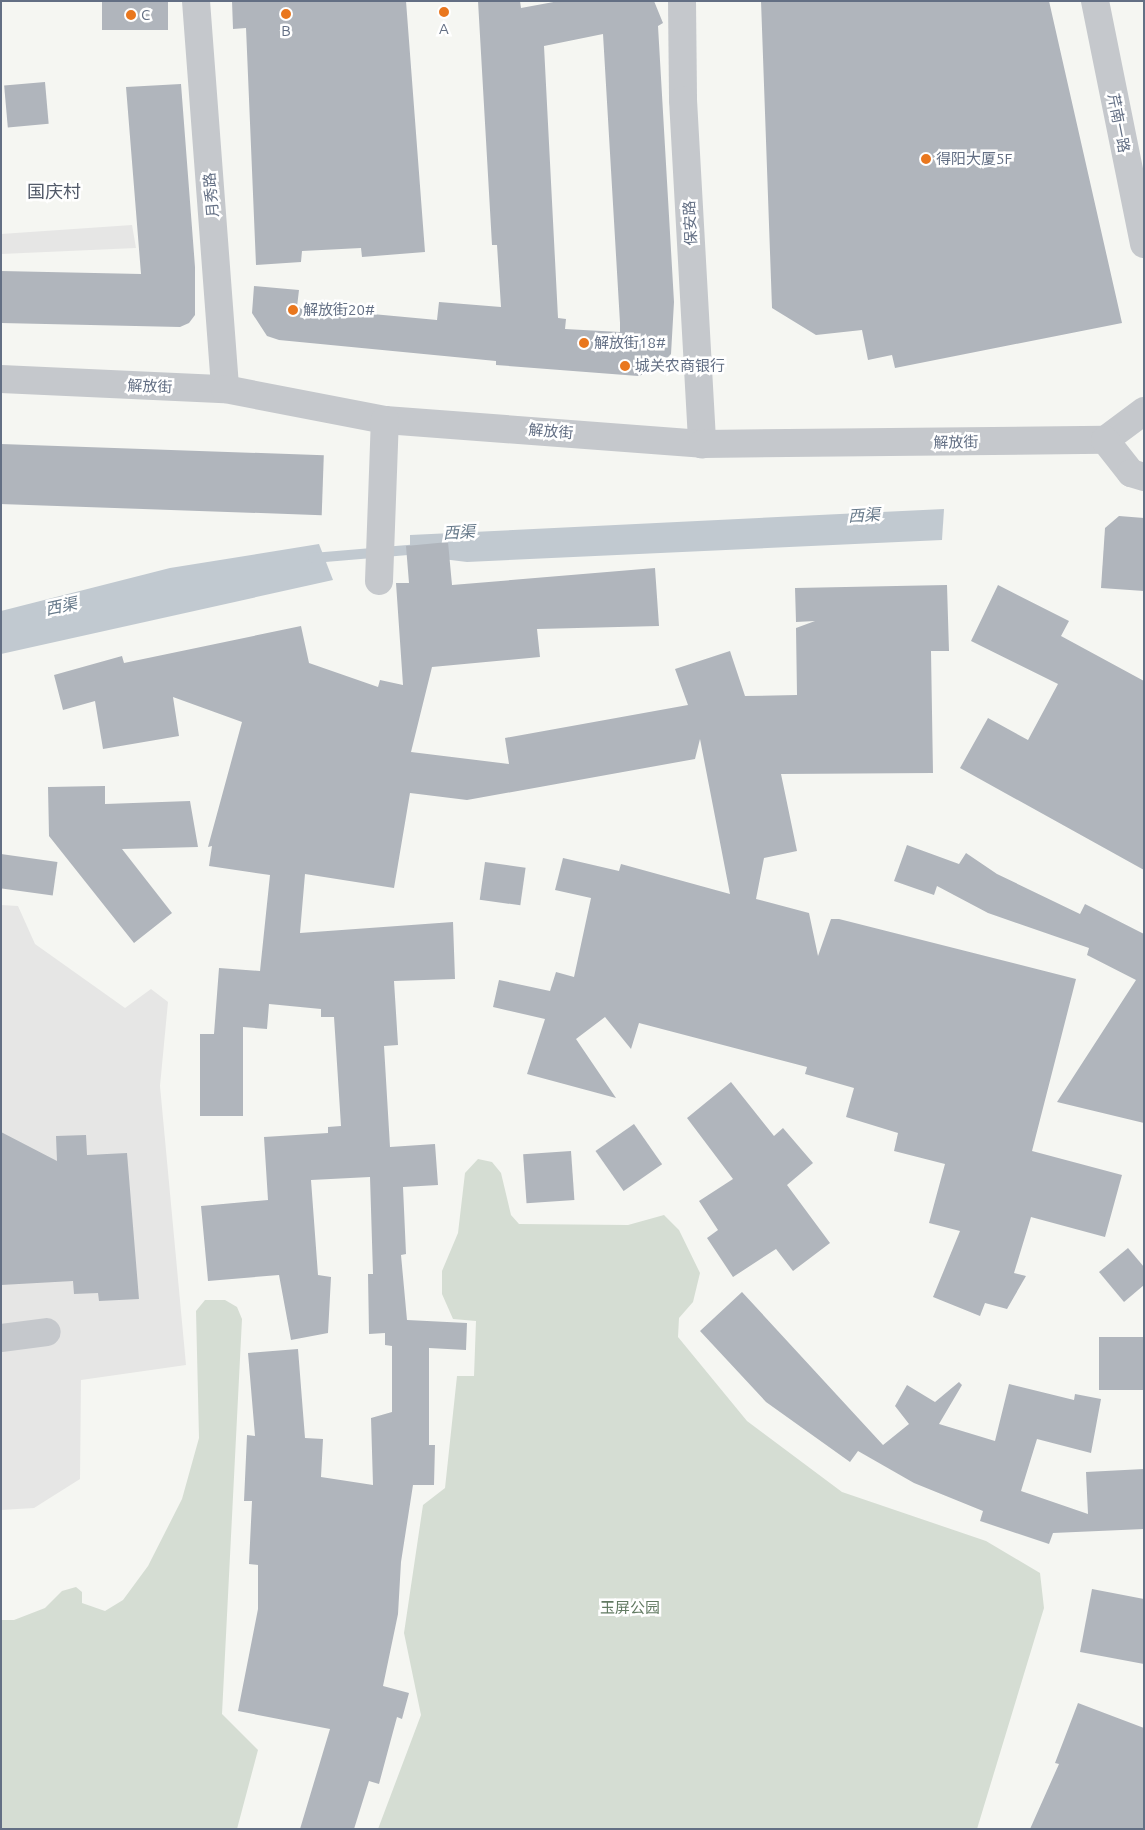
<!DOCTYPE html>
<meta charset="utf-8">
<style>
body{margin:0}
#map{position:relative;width:1145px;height:1830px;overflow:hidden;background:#f5f6f2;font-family:Ubuntu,"Noto Sans SC",sans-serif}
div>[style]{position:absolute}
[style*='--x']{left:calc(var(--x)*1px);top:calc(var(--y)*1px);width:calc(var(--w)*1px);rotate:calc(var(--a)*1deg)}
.built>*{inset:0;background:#e6e6e5}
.green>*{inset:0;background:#d5ddd3}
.water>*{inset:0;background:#c1c9d0}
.stream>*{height:10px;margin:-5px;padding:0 5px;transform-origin:5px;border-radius:5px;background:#c1c9d0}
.building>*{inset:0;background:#b0b5bc;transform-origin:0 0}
.minor>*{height:28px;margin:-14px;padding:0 14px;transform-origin:14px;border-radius:14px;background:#c5c8cc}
.dots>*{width:14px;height:14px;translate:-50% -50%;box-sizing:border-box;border:2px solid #fff;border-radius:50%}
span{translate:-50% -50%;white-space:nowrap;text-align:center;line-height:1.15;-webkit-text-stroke:5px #fff;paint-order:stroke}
.poi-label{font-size:15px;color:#636f84}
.left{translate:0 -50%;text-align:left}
.street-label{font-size:15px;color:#636f84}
.park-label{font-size:15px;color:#637b63}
.water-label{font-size:16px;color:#647788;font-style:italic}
.quarter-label{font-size:18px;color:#525a69}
.frame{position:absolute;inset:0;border:2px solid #636f84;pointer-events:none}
</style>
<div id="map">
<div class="built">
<div style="clip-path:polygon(132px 225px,136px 248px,1px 254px,1px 234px)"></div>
<div style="clip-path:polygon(1px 905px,18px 906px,35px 944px,125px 1008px,151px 989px,168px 1002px,160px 1086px,186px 1365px,81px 1380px,80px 1479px,34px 1508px,1px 1510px)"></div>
</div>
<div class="green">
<div style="clip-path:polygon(478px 1159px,492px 1162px,501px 1173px,511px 1215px,519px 1224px,628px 1225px,664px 1215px,679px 1230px,700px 1273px,693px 1302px,679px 1318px,678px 1337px,747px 1421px,842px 1492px,986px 1541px,1040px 1573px,1044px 1608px,977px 1829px,378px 1829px,421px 1715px,404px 1633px,423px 1505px,445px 1488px,457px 1376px,474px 1376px,476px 1321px,453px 1319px,442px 1294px,442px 1271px,458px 1233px,465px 1173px)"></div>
<div style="clip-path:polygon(205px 1300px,225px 1300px,237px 1307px,242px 1319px,222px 1714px,258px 1750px,237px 1829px,1px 1829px,1px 1620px,14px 1620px,45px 1608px,62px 1591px,76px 1587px,82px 1592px,82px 1603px,105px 1611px,123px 1600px,148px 1566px,182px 1499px,199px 1438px,196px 1311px)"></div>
</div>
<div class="water">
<div style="clip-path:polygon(944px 509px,942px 540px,467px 562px,410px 555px,410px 535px)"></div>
<div style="clip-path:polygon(319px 544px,333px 580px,1px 654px,1px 611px,170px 568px)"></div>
</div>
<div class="stream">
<div style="--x:313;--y:558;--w:107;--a:-4.8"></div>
</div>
<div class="building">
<div style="left:102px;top:1px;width:66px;height:29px"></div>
<div style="clip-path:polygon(232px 1px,406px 1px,425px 252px,362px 257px,361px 248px,302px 251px,301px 262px,256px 265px,246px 28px,233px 29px)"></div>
<div style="clip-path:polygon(evenodd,478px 1px,520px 1px,521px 8px,559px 1px,654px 1px,663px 23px,658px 26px,674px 302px,671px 354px,655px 371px,638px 376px,496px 365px,496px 361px,279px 340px,267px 336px,252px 313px,254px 286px,299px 290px,297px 307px,437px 320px,439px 302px,501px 307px,497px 245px,492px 245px,478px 1px,603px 34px,620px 323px,620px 332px,565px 329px,566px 319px,558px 318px,544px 46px,603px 34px)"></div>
<div style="clip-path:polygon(761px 1px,1049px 1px,1122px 323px,895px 368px,892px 355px,868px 360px,862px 330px,816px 335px,772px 308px)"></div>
<div style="left:45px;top:82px;width:42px;height:41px;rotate:85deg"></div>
<div style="clip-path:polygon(181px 84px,195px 267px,195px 315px,189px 323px,180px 327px,1px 323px,1px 271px,141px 274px,126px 87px)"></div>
<div style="left:1px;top:444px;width:323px;height:60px;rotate:2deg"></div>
<div style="clip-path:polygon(1119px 516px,1144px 518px,1144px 591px,1101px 588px,1105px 528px)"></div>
<div style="clip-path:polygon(448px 542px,452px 585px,655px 568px,659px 626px,537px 629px,540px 657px,432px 667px,411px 752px,509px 764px,505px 738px,688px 705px,675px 669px,730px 651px,745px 696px,797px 695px,796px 628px,815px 621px,796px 622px,795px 588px,947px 585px,949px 651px,931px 651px,933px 773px,781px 774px,797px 851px,764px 858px,756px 899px,809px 913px,818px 956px,831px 919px,839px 919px,1076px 979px,1032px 1151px,1122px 1175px,1105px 1237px,1031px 1217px,1014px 1273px,1026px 1276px,1007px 1309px,985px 1303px,980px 1316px,933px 1297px,960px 1231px,929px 1223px,945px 1164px,894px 1151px,898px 1133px,846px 1117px,854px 1088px,805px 1074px,807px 1067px,639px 1023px,631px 1049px,605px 1017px,576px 1039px,616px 1098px,527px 1074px,545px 1019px,493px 1007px,499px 980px,550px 991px,556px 972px,574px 977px,591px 898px,555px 890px,563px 858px,619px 871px,621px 864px,730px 894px,700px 739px,695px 759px,467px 800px,410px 793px,394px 888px,305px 874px,300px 933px,453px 922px,455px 979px,394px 981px,398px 1045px,384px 1046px,390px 1147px,435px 1144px,438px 1185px,403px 1187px,406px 1254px,401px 1255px,407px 1320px,467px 1323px,466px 1350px,429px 1348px,429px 1445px,435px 1445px,434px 1485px,413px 1485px,401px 1562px,398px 1614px,383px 1686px,409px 1693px,402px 1719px,397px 1717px,379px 1784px,369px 1781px,354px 1829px,300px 1829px,330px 1729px,238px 1711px,258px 1609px,258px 1565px,249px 1564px,252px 1501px,244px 1501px,247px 1435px,255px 1436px,248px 1353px,298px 1349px,305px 1438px,323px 1439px,321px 1477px,373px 1485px,371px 1418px,392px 1412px,392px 1346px,385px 1345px,385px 1333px,369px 1334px,368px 1274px,373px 1274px,370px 1177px,311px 1180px,318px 1275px,331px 1277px,328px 1333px,291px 1340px,279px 1275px,208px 1281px,201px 1206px,268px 1200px,264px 1137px,328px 1133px,328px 1127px,341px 1126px,334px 1017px,321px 1017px,321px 1009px,269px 1004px,267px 1029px,243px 1027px,243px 1116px,200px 1116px,200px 1034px,214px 1034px,219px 968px,260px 971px,270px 875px,209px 866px,212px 846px,208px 847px,242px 722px,173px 697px,179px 736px,103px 749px,95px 701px,63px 710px,54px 675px,122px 656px,124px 663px,301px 626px,309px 663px,378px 687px,380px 680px,403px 685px,396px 583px,409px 583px,406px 546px)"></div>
<div style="clip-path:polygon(998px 585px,1069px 621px,1061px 636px,1144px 681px,1144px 870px,960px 768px,988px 718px,1028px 740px,1058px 684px,971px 641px)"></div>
<div style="clip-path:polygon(105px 786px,105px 804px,190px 801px,198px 847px,122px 849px,172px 913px,134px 943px,49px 836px,48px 787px)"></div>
<div style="clip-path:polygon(907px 845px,959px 864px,966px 853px,997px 874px,1080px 914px,1085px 904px,1144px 934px,1144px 1123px,1057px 1102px,1136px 980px,1087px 955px,1089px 948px,988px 913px,937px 886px,934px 895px,894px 881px)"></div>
<div style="left:1px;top:854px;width:57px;height:34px;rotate:8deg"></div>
<div style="left:485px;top:862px;width:41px;height:38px;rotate:8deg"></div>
<div style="clip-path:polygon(731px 1082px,774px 1136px,783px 1128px,813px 1163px,787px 1185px,830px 1243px,793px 1271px,776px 1249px,733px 1277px,707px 1238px,718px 1230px,699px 1201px,733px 1179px,687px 1118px)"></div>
<div style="left:634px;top:1124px;width:49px;height:47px;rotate:55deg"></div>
<div style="clip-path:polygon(1px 1132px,57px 1161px,56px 1136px,86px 1135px,87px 1155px,127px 1153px,139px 1299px,99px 1301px,98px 1293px,74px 1294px,73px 1281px,1px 1285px)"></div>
<div style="left:571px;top:1151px;width:49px;height:48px;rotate:86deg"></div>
<div style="clip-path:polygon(1128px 1248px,1144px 1267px,1144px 1285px,1124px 1302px,1099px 1272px)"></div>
<div style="clip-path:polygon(742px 1292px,883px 1445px,909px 1424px,895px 1406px,907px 1385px,935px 1402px,959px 1382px,962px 1385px,939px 1424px,995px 1441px,1009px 1384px,1074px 1400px,1075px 1394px,1101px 1399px,1091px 1453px,1037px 1439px,1021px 1491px,1088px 1514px,1086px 1472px,1144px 1469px,1144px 1529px,1053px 1533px,1049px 1544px,980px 1521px,983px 1511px,914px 1483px,858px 1451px,850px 1462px,766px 1402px,700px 1331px)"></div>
<div style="left:1144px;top:1337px;width:53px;height:45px;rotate:90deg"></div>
<div style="clip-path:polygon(1092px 1589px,1144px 1599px,1144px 1664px,1080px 1652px)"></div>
<div style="clip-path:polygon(1078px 1703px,1144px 1728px,1144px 1829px,1030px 1829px,1059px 1764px,1055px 1763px)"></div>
</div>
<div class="minor">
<div style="--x:196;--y:1;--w:389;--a:85.7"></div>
<div style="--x:682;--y:1;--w:99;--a:89.4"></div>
<div style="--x:683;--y:100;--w:345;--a:86.8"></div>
<div style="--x:1095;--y:1;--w:248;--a:78.6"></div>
<div style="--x:1;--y:379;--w:224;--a:2.6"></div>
<div style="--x:225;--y:389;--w:163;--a:11"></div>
<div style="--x:385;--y:420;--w:318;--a:4.3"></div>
<div style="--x:702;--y:444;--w:403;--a:-0.6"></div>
<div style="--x:1105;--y:440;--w:49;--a:-36.6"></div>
<div style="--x:1105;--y:440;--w:42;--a:51.8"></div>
<div style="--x:1131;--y:473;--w:14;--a:17"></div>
<div style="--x:379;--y:581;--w:161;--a:-87.9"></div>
<div style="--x:1;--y:1338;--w:46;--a:-7.4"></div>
</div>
<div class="dots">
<div style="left:444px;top:12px;background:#e9771e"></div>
<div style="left:286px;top:14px;background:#e9771e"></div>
<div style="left:131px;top:15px;background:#e9771e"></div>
<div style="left:926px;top:159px;background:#e9771e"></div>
<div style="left:293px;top:310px;background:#e9771e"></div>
<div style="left:584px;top:343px;background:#e9771e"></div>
<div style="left:625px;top:366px;background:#e9771e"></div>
</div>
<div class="poi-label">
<span class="left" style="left:141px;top:15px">C</span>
<span style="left:444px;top:29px">A</span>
<span style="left:286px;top:31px">B</span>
<span class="left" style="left:936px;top:159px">得阳大厦5F</span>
<span class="left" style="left:303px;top:310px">解放街20#</span>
<span class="left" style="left:594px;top:343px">解放街18#</span>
<span class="left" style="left:635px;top:366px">城关农商银行</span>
</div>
<div class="street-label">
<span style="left:1119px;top:123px;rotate:79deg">芹南一路</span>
<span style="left:211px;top:195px;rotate:-95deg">月秀路</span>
<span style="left:690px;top:223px;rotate:-93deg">保安路</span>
<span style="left:150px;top:386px;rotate:2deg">解放街</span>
<span style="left:551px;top:431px;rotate:5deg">解放街</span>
<span style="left:956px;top:442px;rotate:-1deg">解放街</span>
</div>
<div class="park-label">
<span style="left:630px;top:1608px">玉屏公园</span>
</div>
<div class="water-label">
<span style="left:864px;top:515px;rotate:-3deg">西渠</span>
<span style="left:459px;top:532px;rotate:-3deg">西渠</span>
<span style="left:61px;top:606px;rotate:-12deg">西渠</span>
</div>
<div class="quarter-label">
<span style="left:54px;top:191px">国庆村</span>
</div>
<div class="frame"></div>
</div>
